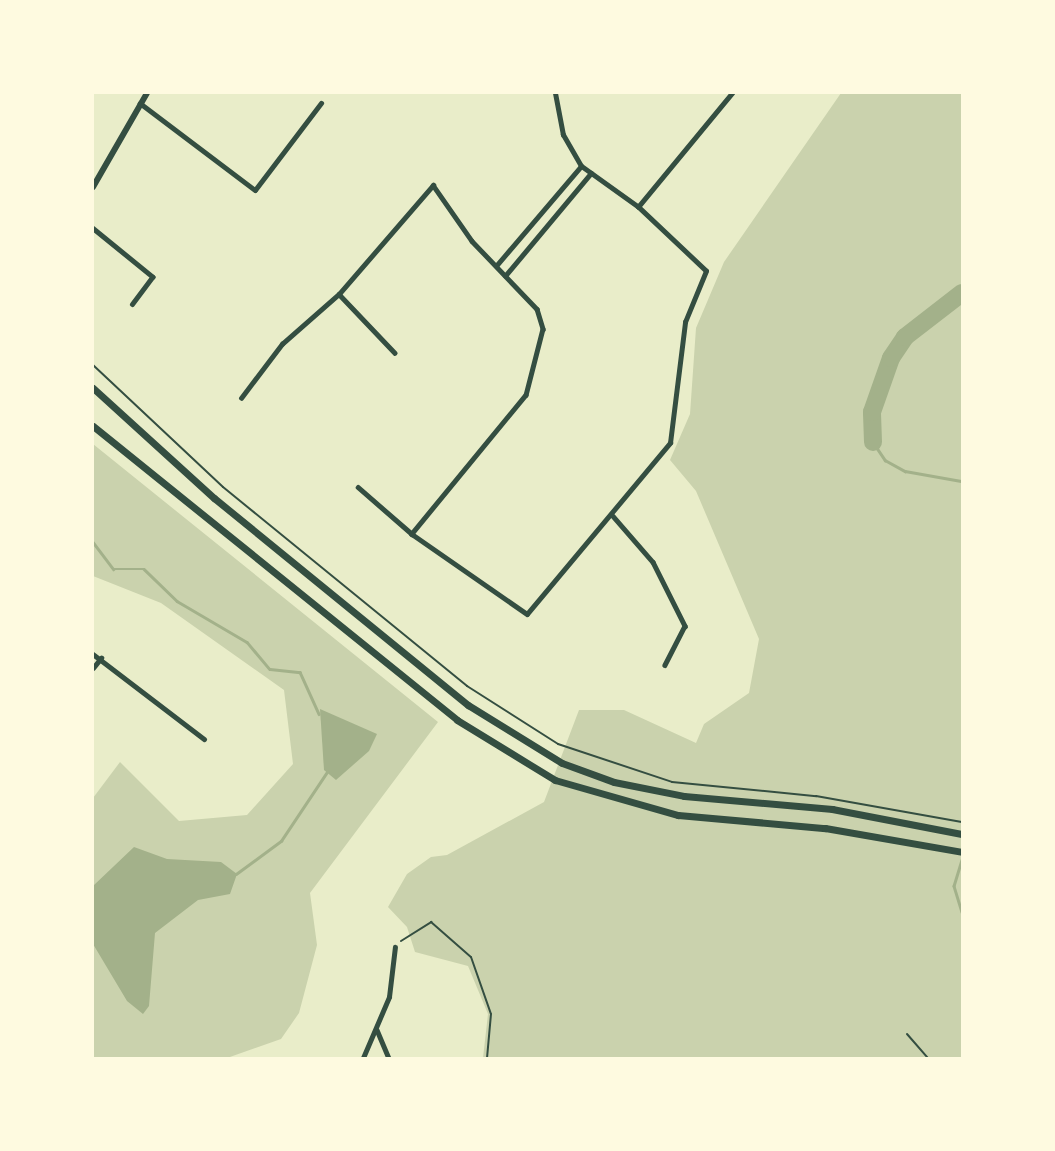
<!DOCTYPE html>
<style>
body{margin:0}
#map{position:relative;width:1055px;height:1151px;overflow:hidden;background:#e9edc9;font-family:Figtree,sans-serif}
div>[style]{position:absolute}
[style*='--x']{left:calc(var(--x)*1px);top:calc(var(--y)*1px);width:calc(var(--w)*1px);rotate:calc(var(--a)*1deg)}
.green>*{inset:0;background:#cad2ad}
.water>*{inset:0;background:#a3b18a}
.stream>*{height:2.5px;margin:-1.25px;padding:0 1.25px;transform-origin:1.25px;border-radius:1.25px;background:#a3b18a}
.river>*{height:18px;margin:-9px;padding:0 9px;transform-origin:9px;border-radius:9px;background:#a3b18a}
.path>*{height:2px;margin:-1px;padding:0 1px;transform-origin:1px;border-radius:1px;background:#344e41}
.minor>*{height:4.5px;margin:-2.25px;padding:0 2.25px;transform-origin:2.25px;border-radius:2.25px;background:#344e41}
.tertiary>*{height:6px;margin:-3px;padding:0 3px;transform-origin:3px;border-radius:3px;background:#344e41}
.secondary>*{height:7px;margin:-3.5px;padding:0 3.5px;transform-origin:3.5px;border-radius:3.5px;background:#344e41}
span{translate:-50% -50%;white-space:nowrap;text-align:center;line-height:1.15;-webkit-text-stroke:7px #fefae0;paint-order:stroke}
.frame{position:absolute;inset:0;border:94px solid #fefae0;pointer-events:none}
</style>
<div id="map">
<div class="green">
<div style="clip-path:polygon(841px 93px,962px 93px,962px 1058px,483px 1058px,488px 1014px,468px 966px,415px 952px,407px 927px,388px 907px,407px 874px,431px 857px,447px 855px,544px 802px,579px 710px,624px 710px,696px 743px,704px 724px,749px 693px,759px 639px,696px 491px,670px 460px,690px 414px,696px 328px,724px 262px)"></div>
<div style="clip-path:polygon(93px 444px,438px 722px,310px 893px,317px 945px,299px 1013px,281px 1039px,227px 1058px,93px 1058px,93px 798px,120px 762px,179px 821px,247px 815px,293px 764px,284px 690px,161px 603px,93px 576px)"></div>
</div>
<div class="water">
<div style="clip-path:polygon(320px 709px,377px 734px,369px 751px,336px 780px,324px 770px)"></div>
<div style="clip-path:polygon(134px 847px,167px 859px,221px 862px,237px 874px,230px 894px,198px 900px,155px 933px,149px 1006px,143px 1014px,127px 1001px,93px 944px,93px 886px)"></div>
</div>
<div class="stream">
<div style="--x:873;--y:442;--w:22;--a:56"></div>
<div style="--x:885;--y:460;--w:23;--a:29"></div>
<div style="--x:905;--y:471;--w:58;--a:10"></div>
<div style="--x:93;--y:542;--w:34;--a:53"></div>
<div style="--x:113;--y:569;--w:31;--a:0"></div>
<div style="--x:144;--y:569;--w:46;--a:44.1"></div>
<div style="--x:177;--y:601;--w:81;--a:30.4"></div>
<div style="--x:247;--y:642;--w:35;--a:50"></div>
<div style="--x:270;--y:669;--w:30;--a:6"></div>
<div style="--x:300;--y:672;--w:46;--a:65.7"></div>
<div style="--x:962;--y:860;--w:27;--a:107"></div>
<div style="--x:954;--y:886;--w:27;--a:73"></div>
<div style="--x:236;--y:874;--w:56;--a:-36.3"></div>
<div style="--x:281;--y:841;--w:83;--a:-56.3"></div>
</div>
<div class="river">
<div style="--x:873;--y:442;--w:30;--a:-92"></div>
<div style="--x:872;--y:412;--w:57;--a:-70.6"></div>
<div style="--x:891;--y:358;--w:25;--a:-56"></div>
<div style="--x:905;--y:337;--w:72;--a:-37.7"></div>
</div>
<div class="path">
<div style="--x:93;--y:365;--w:178;--a:43.2"></div>
<div style="--x:223;--y:487;--w:315;--a:39.2"></div>
<div style="--x:467;--y:686;--w:108;--a:32.5"></div>
<div style="--x:558;--y:744;--w:120;--a:18.4"></div>
<div style="--x:672;--y:782;--w:145;--a:5.6"></div>
<div style="--x:816;--y:796;--w:148;--a:10.1"></div>
<div style="--x:401;--y:941;--w:36;--a:-32"></div>
<div style="--x:431;--y:922;--w:53;--a:41.2"></div>
<div style="--x:471;--y:957;--w:60;--a:70.7"></div>
<div style="--x:491;--y:1014;--w:44;--a:95.2"></div>
<div style="--x:907;--y:1034;--w:32;--a:49"></div>
</div>
<div class="minor">
<div style="--x:140;--y:103;--w:144;--a:37.1"></div>
<div style="--x:255;--y:190;--w:109;--a:-52.8"></div>
<div style="--x:638;--y:207;--w:148;--a:-50.5"></div>
<div style="--x:93;--y:228;--w:77;--a:39.2"></div>
<div style="--x:153;--y:277;--w:34;--a:127"></div>
<div style="--x:496;--y:266;--w:131;--a:-49.6"></div>
<div style="--x:505;--y:276;--w:134;--a:-50.1"></div>
<div style="--x:339;--y:294;--w:81;--a:46.5"></div>
<div style="--x:241;--y:398;--w:68;--a:-52.8"></div>
<div style="--x:282;--y:344;--w:76;--a:-41.3"></div>
<div style="--x:339;--y:294;--w:144;--a:-49.2"></div>
<div style="--x:433;--y:185;--w:68;--a:55.1"></div>
<div style="--x:472;--y:241;--w:94;--a:46.3"></div>
<div style="--x:537;--y:309;--w:21;--a:73"></div>
<div style="--x:543;--y:329;--w:68;--a:104.4"></div>
<div style="--x:526;--y:395;--w:180;--a:129.4"></div>
<div style="--x:358;--y:487;--w:72;--a:41"></div>
<div style="--x:412;--y:534;--w:140;--a:34.8"></div>
<div style="--x:527;--y:614;--w:223;--a:-50.1"></div>
<div style="--x:670;--y:443;--w:122;--a:-82.9"></div>
<div style="--x:685;--y:322;--w:55;--a:-67.6"></div>
<div style="--x:706;--y:271;--w:93;--a:-136.7"></div>
<div style="--x:638;--y:207;--w:70;--a:-144.3"></div>
<div style="--x:581;--y:166;--w:36;--a:-120"></div>
<div style="--x:563;--y:135;--w:43;--a:-100.8"></div>
<div style="--x:613;--y:516;--w:61;--a:49"></div>
<div style="--x:653;--y:562;--w:72;--a:63.4"></div>
<div style="--x:685;--y:626;--w:44;--a:117.1"></div>
<div style="--x:93;--y:654;--w:140;--a:37.4"></div>
<div style="--x:93;--y:668;--w:13;--a:-51"></div>
<div style="--x:377;--y:1030;--w:30;--a:67"></div>
<div style="--x:363;--y:1058;--w:66;--a:-66.9"></div>
<div style="--x:389;--y:997;--w:50;--a:-83.2"></div>
</div>
<div class="tertiary">
<div style="--x:93;--y:187;--w:108;--a:-60.1"></div>
</div>
<div class="secondary">
<div style="--x:93;--y:388;--w:164;--a:42.3"></div>
<div style="--x:214;--y:498;--w:328;--a:39.2"></div>
<div style="--x:468;--y:705;--w:110;--a:31.7"></div>
<div style="--x:562;--y:763;--w:55;--a:20.1"></div>
<div style="--x:614;--y:782;--w:71;--a:11.3"></div>
<div style="--x:684;--y:796;--w:149;--a:5"></div>
<div style="--x:832;--y:809;--w:132;--a:10.9"></div>
<div style="--x:93;--y:426;--w:468;--a:38.9"></div>
<div style="--x:457;--y:720;--w:115;--a:31.5"></div>
<div style="--x:555;--y:780;--w:128;--a:15.9"></div>
<div style="--x:678;--y:815;--w:148;--a:5.1"></div>
<div style="--x:825;--y:828;--w:139;--a:9.9"></div>
</div>
<div class="frame"></div>
</div>
